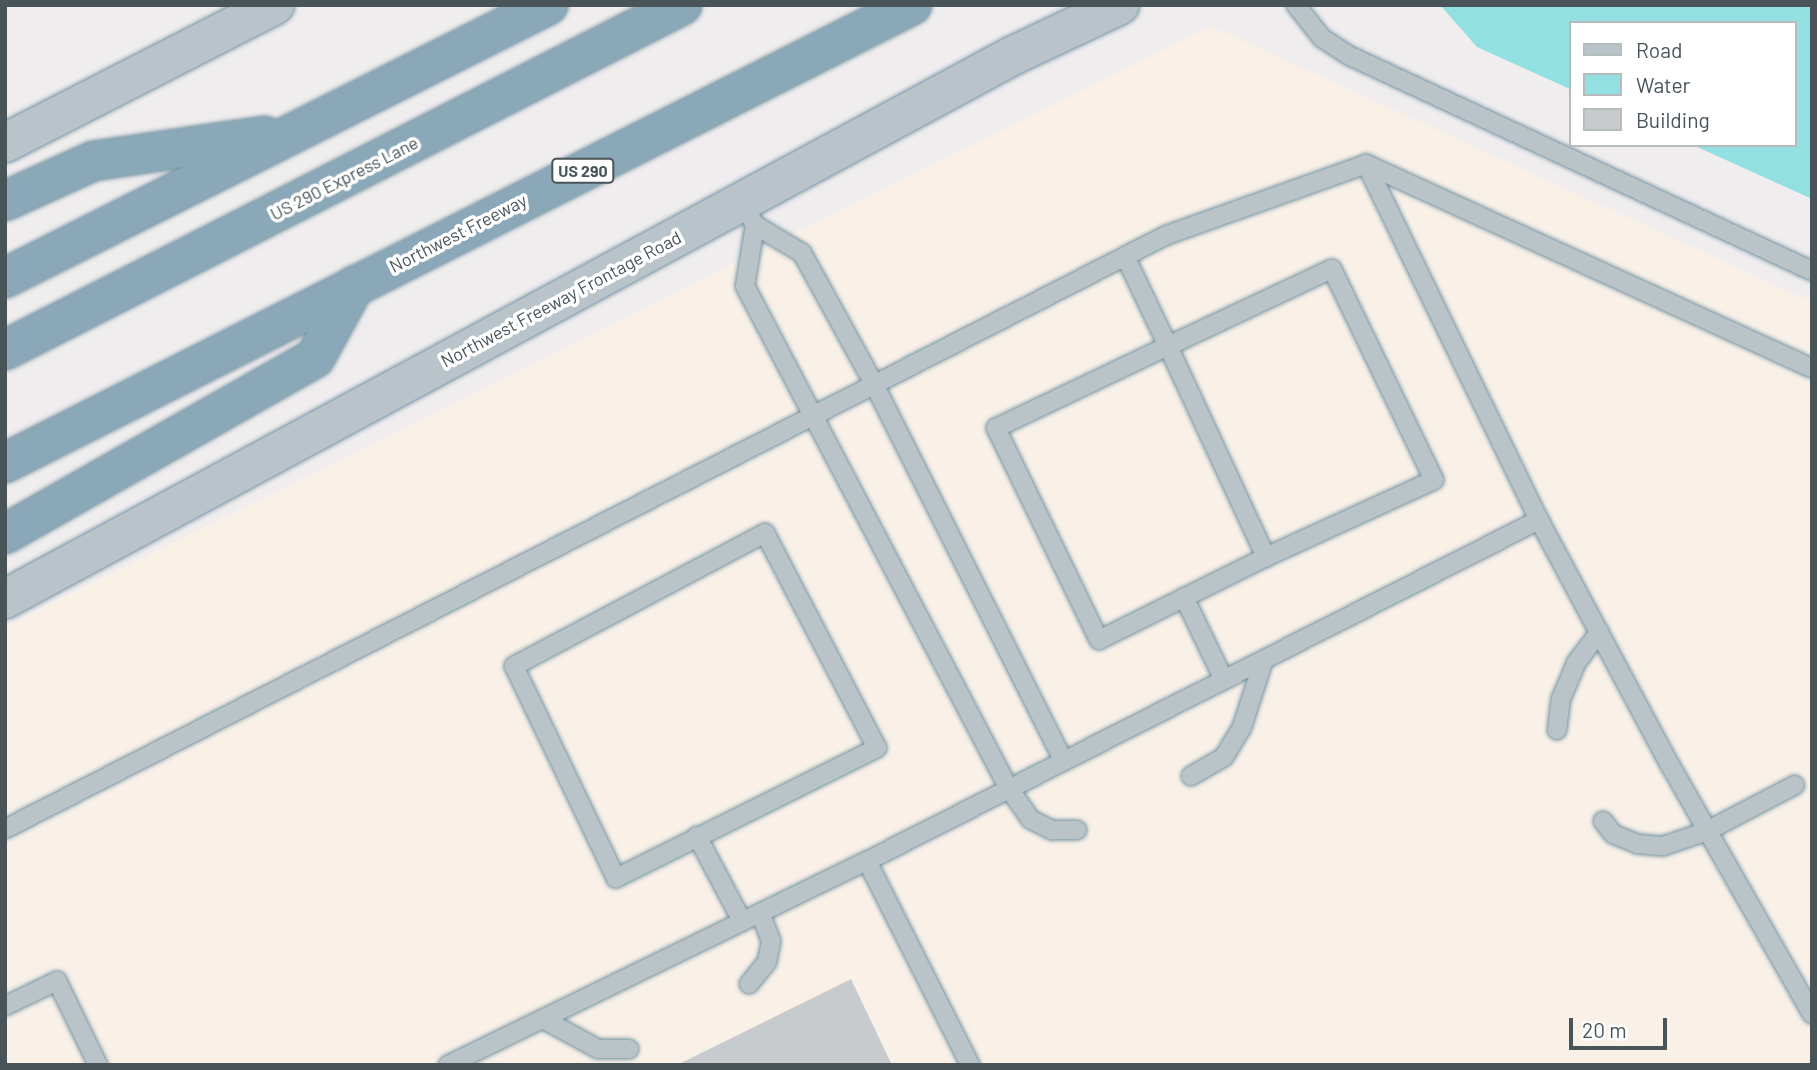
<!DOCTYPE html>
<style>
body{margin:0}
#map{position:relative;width:1817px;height:1070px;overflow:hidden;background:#f0edee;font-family:Barlow,sans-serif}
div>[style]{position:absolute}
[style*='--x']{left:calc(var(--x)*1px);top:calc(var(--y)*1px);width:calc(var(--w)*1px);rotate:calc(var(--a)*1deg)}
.commercial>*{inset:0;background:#f9f1e8}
.water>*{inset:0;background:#92e0e1}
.building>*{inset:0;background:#c8cbce}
.roads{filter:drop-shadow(0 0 2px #7594a2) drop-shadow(0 0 2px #7594a2)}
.service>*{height:18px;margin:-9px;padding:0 9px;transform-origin:9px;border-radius:9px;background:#bac4c8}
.secondary>*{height:38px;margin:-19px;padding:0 19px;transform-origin:19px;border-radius:19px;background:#b8c4ca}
.motorway>*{height:38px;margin:-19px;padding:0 19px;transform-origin:19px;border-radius:19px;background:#8aa8b7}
span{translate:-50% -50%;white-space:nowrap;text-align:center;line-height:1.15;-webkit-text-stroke:7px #fff;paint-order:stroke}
.shield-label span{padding:2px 5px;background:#fff;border:2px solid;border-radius:5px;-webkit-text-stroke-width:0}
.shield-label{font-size:16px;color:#485458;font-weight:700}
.street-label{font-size:18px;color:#485458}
.frame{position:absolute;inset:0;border:7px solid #485458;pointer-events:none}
.legend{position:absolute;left:1569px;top:21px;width:228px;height:126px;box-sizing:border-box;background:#fff;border:2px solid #b6bbbc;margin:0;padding:9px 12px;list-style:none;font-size:21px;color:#485458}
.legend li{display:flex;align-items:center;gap:14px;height:35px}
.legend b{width:35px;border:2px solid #b6bbbc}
.scale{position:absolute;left:1569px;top:1018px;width:98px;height:32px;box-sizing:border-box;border:4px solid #485458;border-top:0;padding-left:9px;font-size:21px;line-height:24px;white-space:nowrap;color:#485458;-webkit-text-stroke:5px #fff;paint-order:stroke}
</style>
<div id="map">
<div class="commercial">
<div style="clip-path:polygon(1211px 26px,1812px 302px,1812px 1065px,5px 1065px,5px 626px)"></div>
</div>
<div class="water">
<div style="clip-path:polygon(1440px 5px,1812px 5px,1812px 199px,1693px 145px,1794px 145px,1794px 23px,1570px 23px,1570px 89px,1477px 47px)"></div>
</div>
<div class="building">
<div style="clip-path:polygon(851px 979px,892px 1065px,677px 1065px)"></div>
</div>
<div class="roads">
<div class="service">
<div style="--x:1296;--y:5;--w:42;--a:51.8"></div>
<div style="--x:1322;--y:38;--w:31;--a:33"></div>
<div style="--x:1348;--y:55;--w:512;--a:24.96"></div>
<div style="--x:750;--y:216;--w:10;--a:61"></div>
<div style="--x:755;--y:225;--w:55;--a:30.8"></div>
<div style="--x:802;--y:253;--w:149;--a:61.2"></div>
<div style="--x:874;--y:384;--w:422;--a:63.3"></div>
<div style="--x:755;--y:225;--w:62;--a:99.3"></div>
<div style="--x:745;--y:286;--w:566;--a:62.3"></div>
<div style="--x:1008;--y:787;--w:39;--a:55"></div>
<div style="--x:1030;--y:819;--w:25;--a:27"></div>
<div style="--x:1052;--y:830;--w:25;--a:0"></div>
<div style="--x:1125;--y:256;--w:100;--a:64.5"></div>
<div style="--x:1168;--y:346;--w:181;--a:-25.2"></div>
<div style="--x:1332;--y:269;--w:234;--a:64.2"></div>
<div style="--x:1434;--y:480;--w:185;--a:155.4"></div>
<div style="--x:1168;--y:346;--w:233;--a:65.1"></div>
<div style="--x:1266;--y:557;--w:186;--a:153.6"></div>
<div style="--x:1099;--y:640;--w:236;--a:-115.9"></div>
<div style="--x:996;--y:428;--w:191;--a:-25.5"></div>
<div style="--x:1539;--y:520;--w:278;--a:61.9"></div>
<div style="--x:1670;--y:765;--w:287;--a:60.3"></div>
<div style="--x:765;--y:533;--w:242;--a:62.5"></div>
<div style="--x:877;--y:748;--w:292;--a:153.5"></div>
<div style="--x:616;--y:878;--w:235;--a:-115.7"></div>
<div style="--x:514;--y:666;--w:284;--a:-27.9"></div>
<div style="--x:1184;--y:597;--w:92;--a:64.3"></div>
<div style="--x:1557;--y:730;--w:31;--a:-83"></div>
<div style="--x:1561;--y:699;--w:39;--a:-67"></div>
<div style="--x:1576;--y:663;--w:39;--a:-53"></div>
<div style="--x:1191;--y:776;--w:38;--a:-30"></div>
<div style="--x:1224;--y:757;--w:35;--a:-59"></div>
<div style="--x:1242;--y:727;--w:71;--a:-72.1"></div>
<div style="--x:1603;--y:821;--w:16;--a:52"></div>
<div style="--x:1613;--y:834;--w:27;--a:22"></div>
<div style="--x:1638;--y:844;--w:25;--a:5"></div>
<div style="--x:1663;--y:846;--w:46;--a:-18.8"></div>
<div style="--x:1707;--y:831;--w:99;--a:-27.6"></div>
<div style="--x:5;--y:829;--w:1305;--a:-27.08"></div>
<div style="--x:1167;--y:235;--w:211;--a:-19.6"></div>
<div style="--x:1366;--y:164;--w:490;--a:24.6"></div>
<div style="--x:697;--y:836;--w:96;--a:62.1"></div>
<div style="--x:867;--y:861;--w:754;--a:-26.91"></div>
<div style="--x:1539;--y:520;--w:396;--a:-115.9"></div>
<div style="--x:749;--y:984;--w:28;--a:-51"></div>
<div style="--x:767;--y:962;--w:21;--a:-79"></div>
<div style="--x:771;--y:941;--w:30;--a:-111"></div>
<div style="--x:5;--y:1006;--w:58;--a:-25.7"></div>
<div style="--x:57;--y:981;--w:93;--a:64"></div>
<div style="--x:543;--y:1019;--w:63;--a:28.6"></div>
<div style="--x:598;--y:1049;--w:31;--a:0"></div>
<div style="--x:448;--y:1065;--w:466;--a:-26"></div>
<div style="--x:867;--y:861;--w:229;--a:63.2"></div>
</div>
<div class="secondary">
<div style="--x:5;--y:143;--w:303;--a:-27.1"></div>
<div style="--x:5;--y:599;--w:1144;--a:-28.33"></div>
<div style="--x:1012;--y:56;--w:119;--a:-25.3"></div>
</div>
<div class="motorway">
<div style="--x:5;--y:201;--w:97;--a:-24.4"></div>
<div style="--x:93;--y:161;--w:173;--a:-8.3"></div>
<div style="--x:5;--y:278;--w:608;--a:-26.69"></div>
<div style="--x:5;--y:350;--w:760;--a:-27"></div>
<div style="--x:5;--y:463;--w:1016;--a:-26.79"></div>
<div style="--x:5;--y:534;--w:356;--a:-29.6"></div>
<div style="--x:315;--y:358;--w:83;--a:-61.3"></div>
</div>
</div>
<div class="shield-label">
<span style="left:583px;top:171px">US 290</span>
</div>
<div class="street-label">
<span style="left:344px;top:178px;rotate:-27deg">US 290 Express Lane</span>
<span style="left:458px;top:233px;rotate:-27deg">Northwest Freeway</span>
<span style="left:561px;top:299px;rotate:-28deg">Northwest Freeway Frontage Road</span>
</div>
<div class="frame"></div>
<ul class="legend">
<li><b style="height:9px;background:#b8c4ca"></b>Road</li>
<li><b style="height:19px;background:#92e0e1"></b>Water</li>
<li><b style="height:19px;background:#c8cbce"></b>Building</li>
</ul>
<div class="scale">20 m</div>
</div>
